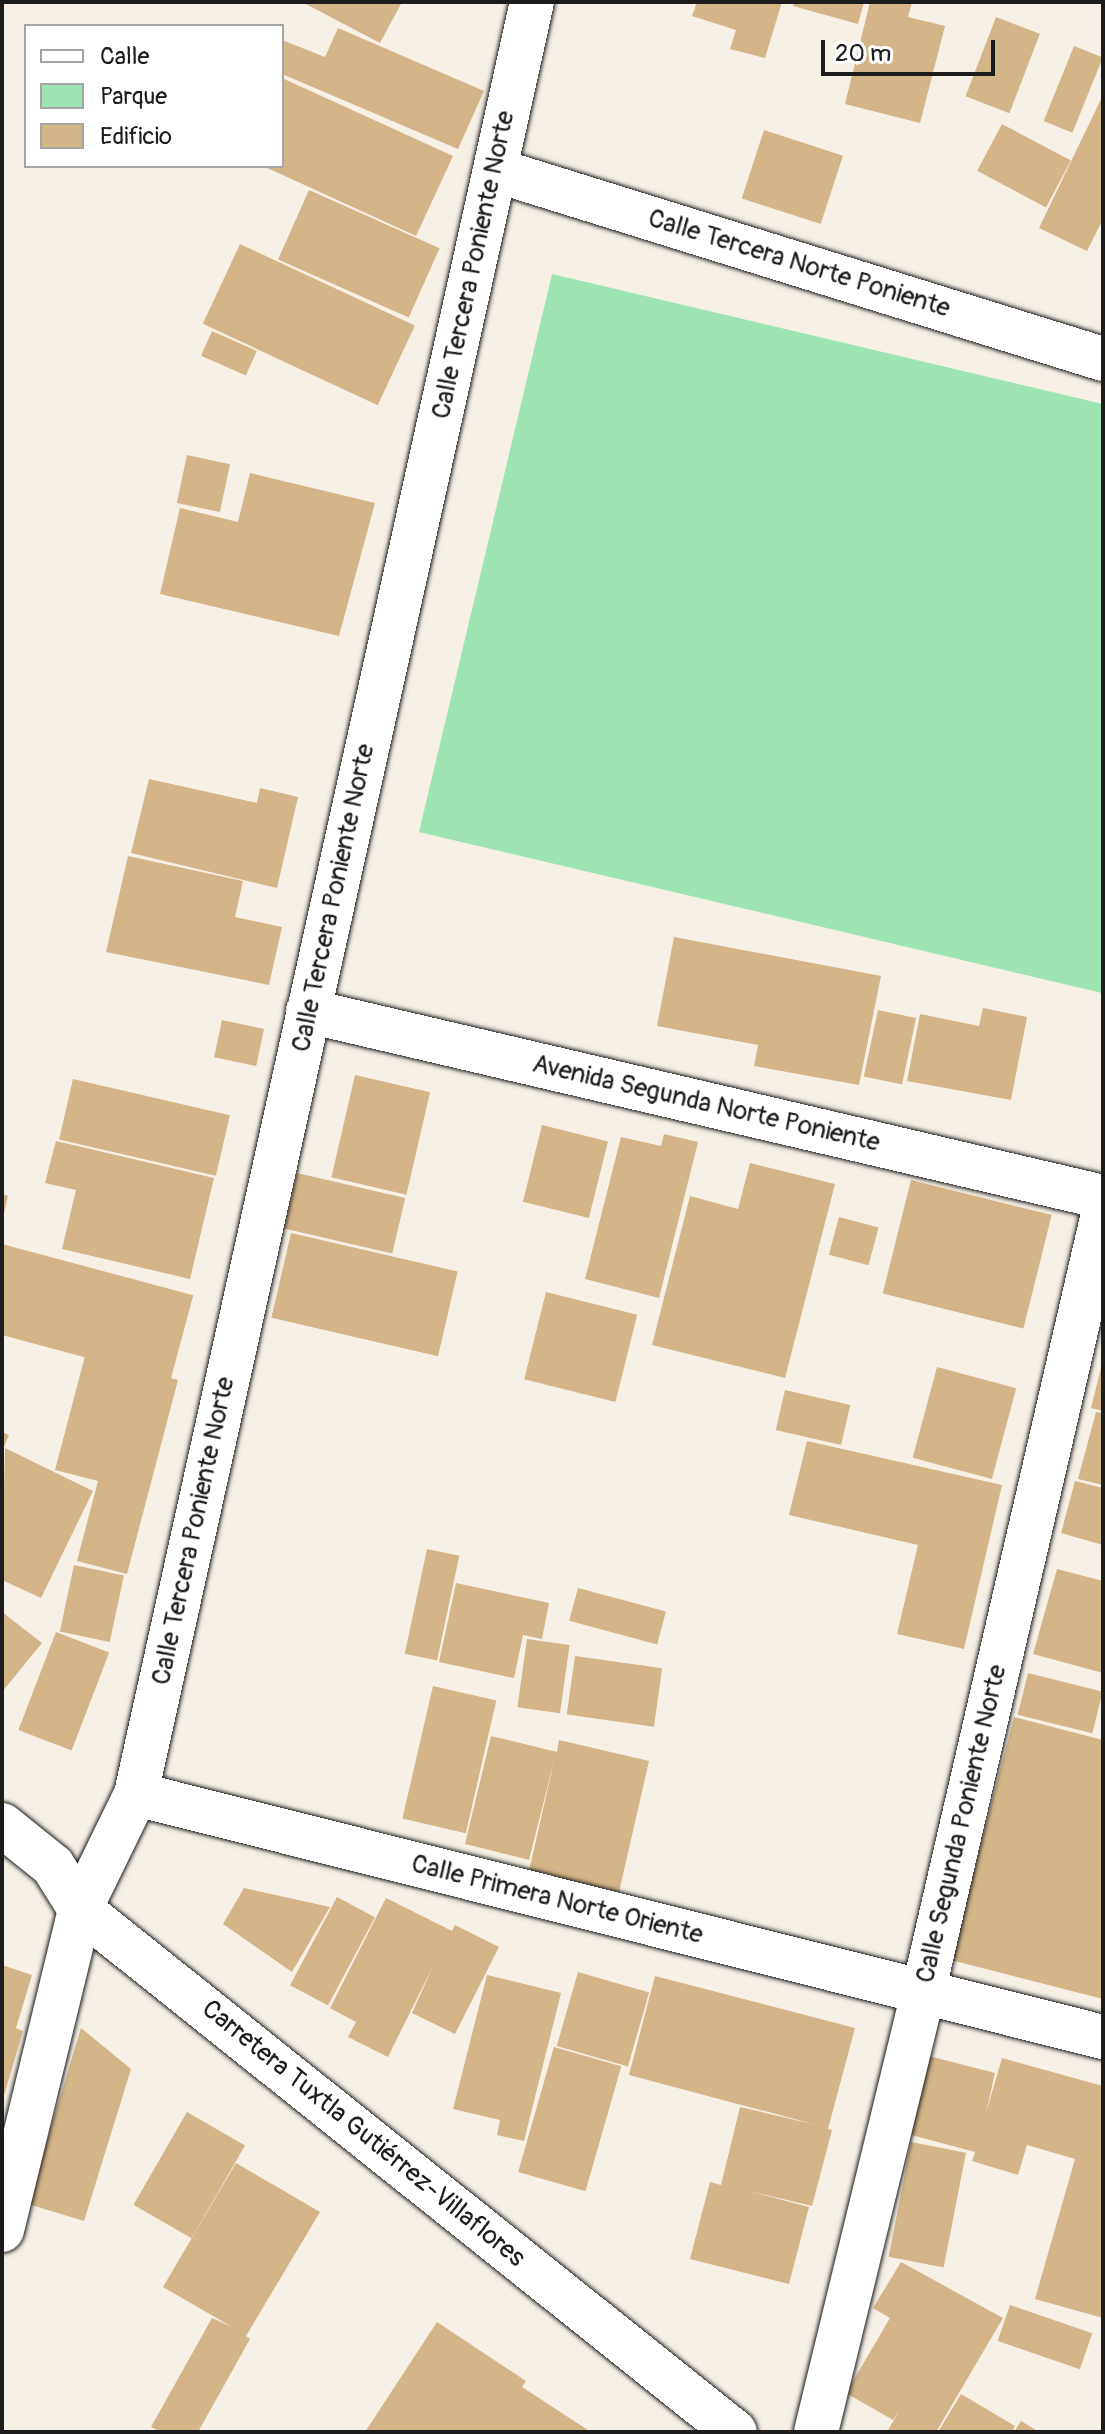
<!DOCTYPE html>
<meta charset="utf-8">
<style>
body{margin:0}
#map{position:relative;width:1105px;height:2434px;overflow:hidden;background:#f6f0e7;font-family:Pangolin,sans-serif}
div>[style]{position:absolute}
[style*='--x']{left:calc(var(--x)*1px);top:calc(var(--y)*1px);width:calc(var(--w)*1px);rotate:calc(var(--a)*1deg)}
.green>*{inset:0;background:#9de4b2}
.building>*{inset:0;background:#d4b588;transform-origin:0 0}
.roads{filter:drop-shadow(0 0 2px #1c1c1c) drop-shadow(0 0 2px #1c1c1c)}
.street>*{height:44px;margin:-22px;padding:0 22px;transform-origin:22px;border-radius:22px;background:#fff}
.primary>*{height:44px;margin:-22px;padding:0 22px;transform-origin:22px;border-radius:22px;background:#fff}
span{translate:-50% -50%;white-space:nowrap;text-align:center;line-height:1.15;-webkit-text-stroke:7px #fff;paint-order:stroke}
.street-label{font-size:26px;color:#1c1c1c}
.frame{position:absolute;inset:0;border:4px solid #1c1c1c;pointer-events:none}
.legend{position:absolute;left:24px;top:24px;width:260px;height:144px;box-sizing:border-box;background:#fff;border:2px solid #a4a4a4;margin:0;padding:10px 14px;list-style:none;font-size:24px;color:#1c1c1c}
.legend li{display:flex;align-items:center;gap:16px;height:40px}
.legend b{width:40px;border:2px solid #a4a4a4}
.scale{position:absolute;left:821px;top:40px;width:174px;height:36px;box-sizing:border-box;border:4px solid #1c1c1c;border-top:0;padding-left:10px;font-size:24px;line-height:28px;white-space:nowrap;color:#1c1c1c;-webkit-text-stroke:6px #fff;paint-order:stroke}
</style>
<div id="map">
<div class="green">
<div style="clip-path:polygon(552px 274px,1103px 404px,1102px 993px,419px 832px)"></div>
</div>
<div class="building">
<div style="clip-path:polygon(302px 2px,402px 2px,380px 43px)"></div>
<div style="clip-path:polygon(697px 2px,782px 2px,765px 58px,730px 49px,736px 30px,692px 16px)"></div>
<div style="clip-path:polygon(794px 2px,864px 2px,858px 24px,793px 6px)"></div>
<div style="clip-path:polygon(870px 2px,912px 2px,908px 17px,945px 26px,920px 123px,845px 104px)"></div>
<div style="left:996px;top:17px;width:47px;height:85px;rotate:21deg"></div>
<div style="clip-path:polygon(338px 28px,484px 91px,458px 149px,282px 74px,282px 40px,325px 57px)"></div>
<div style="left:1074px;top:46px;width:31px;height:81px;rotate:22deg"></div>
<div style="clip-path:polygon(282px 78px,453px 156px,416px 236px,263px 166px,282px 166px)"></div>
<div style="clip-path:polygon(1103px 95px,1103px 219px,1087px 251px,1039px 228px)"></div>
<div style="left:1002px;top:124px;width:78px;height:53px;rotate:28deg"></div>
<div style="left:764px;top:130px;width:83px;height:72px;rotate:18deg"></div>
<div style="left:309px;top:190px;width:143px;height:76px;rotate:24deg"></div>
<div style="left:240px;top:244px;width:193px;height:88px;rotate:25deg"></div>
<div style="left:212px;top:331px;width:49px;height:27px;rotate:24deg"></div>
<div style="left:187px;top:455px;width:44px;height:49px;rotate:12deg"></div>
<div style="clip-path:polygon(250px 473px,375px 503px,339px 636px,160px 594px,180px 508px,238px 522px)"></div>
<div style="clip-path:polygon(149px 779px,257px 803px,260px 788px,298px 797px,277px 888px,131px 853px)"></div>
<div style="clip-path:polygon(128px 856px,243px 881px,235px 917px,282px 927px,269px 985px,106px 952px)"></div>
<div style="clip-path:polygon(674px 937px,881px 976px,859px 1085px,754px 1066px,758px 1045px,657px 1026px)"></div>
<div style="clip-path:polygon(983px 1008px,1027px 1017px,1011px 1100px,907px 1081px,920px 1014px,979px 1026px)"></div>
<div style="left:878px;top:1010px;width:39px;height:68px;rotate:12deg"></div>
<div style="left:222px;top:1020px;width:43px;height:38px;rotate:12deg"></div>
<div style="left:355px;top:1075px;width:77px;height:105px;rotate:13deg"></div>
<div style="left:73px;top:1079px;width:161px;height:62px;rotate:13deg"></div>
<div style="left:542px;top:1125px;width:68px;height:79px;rotate:14deg"></div>
<div style="clip-path:polygon(664px 1134px,698px 1142px,659px 1298px,585px 1279px,621px 1137px,661px 1146px)"></div>
<div style="clip-path:polygon(56px 1141px,214px 1178px,190px 1279px,62px 1249px,76px 1190px,45px 1183px)"></div>
<div style="clip-path:polygon(750px 1163px,835px 1184px,785px 1378px,652px 1345px,690px 1196px,738px 1209px)"></div>
<div style="left:297px;top:1173px;width:111px;height:57px;rotate:13deg"></div>
<div style="left:911px;top:1180px;width:145px;height:117px;rotate:14deg"></div>
<div style="clip-path:polygon(2px 1194px,8px 1196px,3px 1217px,2px 1216px)"></div>
<div style="left:839px;top:1217px;width:41px;height:39px;rotate:15deg"></div>
<div style="left:291px;top:1233px;width:171px;height:87px;rotate:13deg"></div>
<div style="left:2px;top:1244px;width:198px;height:88px;rotate:15deg"></div>
<div style="left:546px;top:1292px;width:94px;height:90px;rotate:14deg"></div>
<div style="clip-path:polygon(85px 1356px,178px 1380px,127px 1574px,77px 1561px,98px 1481px,55px 1470px)"></div>
<div style="clip-path:polygon(1102px 1364px,1103px 1364px,1103px 1411px,1091px 1408px)"></div>
<div style="left:937px;top:1367px;width:82px;height:94px;rotate:15deg"></div>
<div style="left:785px;top:1390px;width:67px;height:41px;rotate:13deg"></div>
<div style="clip-path:polygon(1096px 1412px,1103px 1413px,1103px 1485px,1078px 1479px)"></div>
<div style="clip-path:polygon(2px 1432px,9px 1435px,2px 1451px)"></div>
<div style="clip-path:polygon(807px 1441px,1002px 1485px,964px 1649px,897px 1634px,918px 1545px,789px 1515px)"></div>
<div style="clip-path:polygon(5px 1448px,93px 1491px,41px 1598px,2px 1580px)"></div>
<div style="clip-path:polygon(1075px 1481px,1103px 1488px,1103px 1545px,1061px 1533px)"></div>
<div style="left:427px;top:1549px;width:33px;height:107px;rotate:12deg"></div>
<div style="left:74px;top:1565px;width:51px;height:68px;rotate:12deg"></div>
<div style="clip-path:polygon(1057px 1569px,1103px 1581px,1103px 1673px,1033px 1654px)"></div>
<div style="clip-path:polygon(456px 1583px,549px 1603px,542px 1639px,523px 1635px,514px 1678px,439px 1662px)"></div>
<div style="left:578px;top:1588px;width:91px;height:34px;rotate:15deg"></div>
<div style="clip-path:polygon(2px 1612px,42px 1643px,2px 1692px)"></div>
<div style="left:56px;top:1632px;width:57px;height:105px;rotate:21deg"></div>
<div style="left:527px;top:1639px;width:43px;height:69px;rotate:8deg"></div>
<div style="left:575px;top:1656px;width:88px;height:59px;rotate:8deg"></div>
<div style="left:1028px;top:1673px;width:77px;height:43px;rotate:14deg"></div>
<div style="left:433px;top:1686px;width:65px;height:136px;rotate:13deg"></div>
<div style="clip-path:polygon(1014px 1717px,1103px 1740px,1103px 1999px,951px 1960px)"></div>
<div style="clip-path:polygon(491px 1736px,557px 1752px,559px 1740px,649px 1761px,619px 1892px,529px 1871px,555px 1757px,529px 1860px,465px 1844px)"></div>
<div style="clip-path:polygon(244px 1888px,330px 1907px,292px 1972px,223px 1924px)"></div>
<div style="left:337px;top:1897px;width:43px;height:100px;rotate:28deg"></div>
<div style="clip-path:polygon(386px 1898px,452px 1931px,455px 1925px,499px 1947px,455px 2034px,412px 2013px,434px 1964px,388px 2057px,348px 2037px,356px 2022px,330px 2008px)"></div>
<div style="clip-path:polygon(2px 1965px,32px 1975px,16px 2028px,23px 2031px,3px 2099px)"></div>
<div style="left:578px;top:1972px;width:74px;height:77px;rotate:16deg"></div>
<div style="clip-path:polygon(487px 1975px,561px 1993px,524px 2141px,497px 2135px,500px 2120px,453px 2109px)"></div>
<div style="clip-path:polygon(655px 1976px,855px 2028px,828px 2129px,832px 2130px,812px 2206px,745px 2190px,809px 2207px,789px 2284px,690px 2259px,710px 2182px,721px 2185px,740px 2107px,817px 2125px,629px 2075px)"></div>
<div style="clip-path:polygon(81px 2028px,131px 2069px,84px 2221px,28px 2204px)"></div>
<div style="left:554px;top:2047px;width:70px;height:130px;rotate:16deg"></div>
<div style="clip-path:polygon(925px 2055px,995px 2073px,986px 2113px,1002px 2058px,1103px 2086px,1103px 2318px,1035px 2299px,1075px 2159px,1027px 2145px,1018px 2175px,972px 2161px,975px 2152px,904px 2133px)"></div>
<div style="left:187px;top:2112px;width:67px;height:107px;rotate:30deg"></div>
<div style="left:911px;top:2142px;width:56px;height:117px;rotate:11deg"></div>
<div style="clip-path:polygon(236px 2163px,320px 2212px,246px 2336px,250px 2339px,198px 2432px,161px 2432px,151px 2427px,212px 2318px,232px 2327px,163px 2287px)"></div>
<div style="clip-path:polygon(901px 2262px,1003px 2318px,936px 2432px,887px 2432px,899px 2411px,893px 2420px,846px 2393px,890px 2318px,873px 2308px)"></div>
<div style="left:1010px;top:2305px;width:87px;height:38px;rotate:19deg"></div>
<div style="clip-path:polygon(437px 2322px,526px 2381px,522px 2387px,591px 2432px,365px 2432px)"></div>
<div style="clip-path:polygon(961px 2394px,1015px 2426px,1012px 2432px,938px 2432px)"></div>
<div style="clip-path:polygon(1021px 2421px,1039px 2432px,1014px 2432px)"></div>
</div>
<div class="roads">
<div class="street">
<div style="--x:495;--y:170;--w:637;--a:17.27"></div>
<div style="--x:308;--y:1011;--w:816;--a:13.17"></div>
<div style="--x:136;--y:1794;--w:997;--a:14.11"></div>
<div style="--x:2;--y:2230;--w:330;--a:-76.3"></div>
<div style="--x:80;--y:1909;--w:128;--a:-64"></div>
<div style="--x:136;--y:1794;--w:1835;--a:-77.54"></div>
<div style="--x:816;--y:2432;--w:452;--a:-76.3"></div>
<div style="--x:923;--y:1993;--w:800;--a:-76.99"></div>
</div>
<div class="primary">
<div style="--x:2;--y:1825;--w:65;--a:38.8"></div>
<div style="--x:53;--y:1866;--w:51;--a:57.9"></div>
<div style="--x:80;--y:1909;--w:838;--a:38.61"></div>
</div>
</div>
<div class="street-label">
<span style="left:799px;top:264px;rotate:17deg">Calle Tercera Norte Poniente</span>
<span style="left:474px;top:265px;rotate:-78deg">Calle Tercera Poniente Norte</span>
<span style="left:334px;top:898px;rotate:-78deg">Calle Tercera Poniente Norte</span>
<span style="left:706px;top:1104px;rotate:13deg">Avenida Segunda Norte Poniente</span>
<span style="left:194px;top:1531px;rotate:-78deg">Calle Tercera Poniente Norte</span>
<span style="left:962px;top:1824px;rotate:-77deg">Calle Segunda Poniente Norte</span>
<span style="left:557px;top:1900px;rotate:14deg">Calle Primera Norte Oriente</span>
<span style="left:363px;top:2134px;rotate:39deg">Carretera Tuxtla Gutiérrez-Villaflores</span>
</div>
<div class="frame"></div>
<ul class="legend">
<li><b style="height:10px;background:#fff"></b>Calle</li>
<li><b style="height:22px;background:#9de4b2"></b>Parque</li>
<li><b style="height:22px;background:#d4b588"></b>Edificio</li>
</ul>
<div class="scale">20 m</div>
</div>
